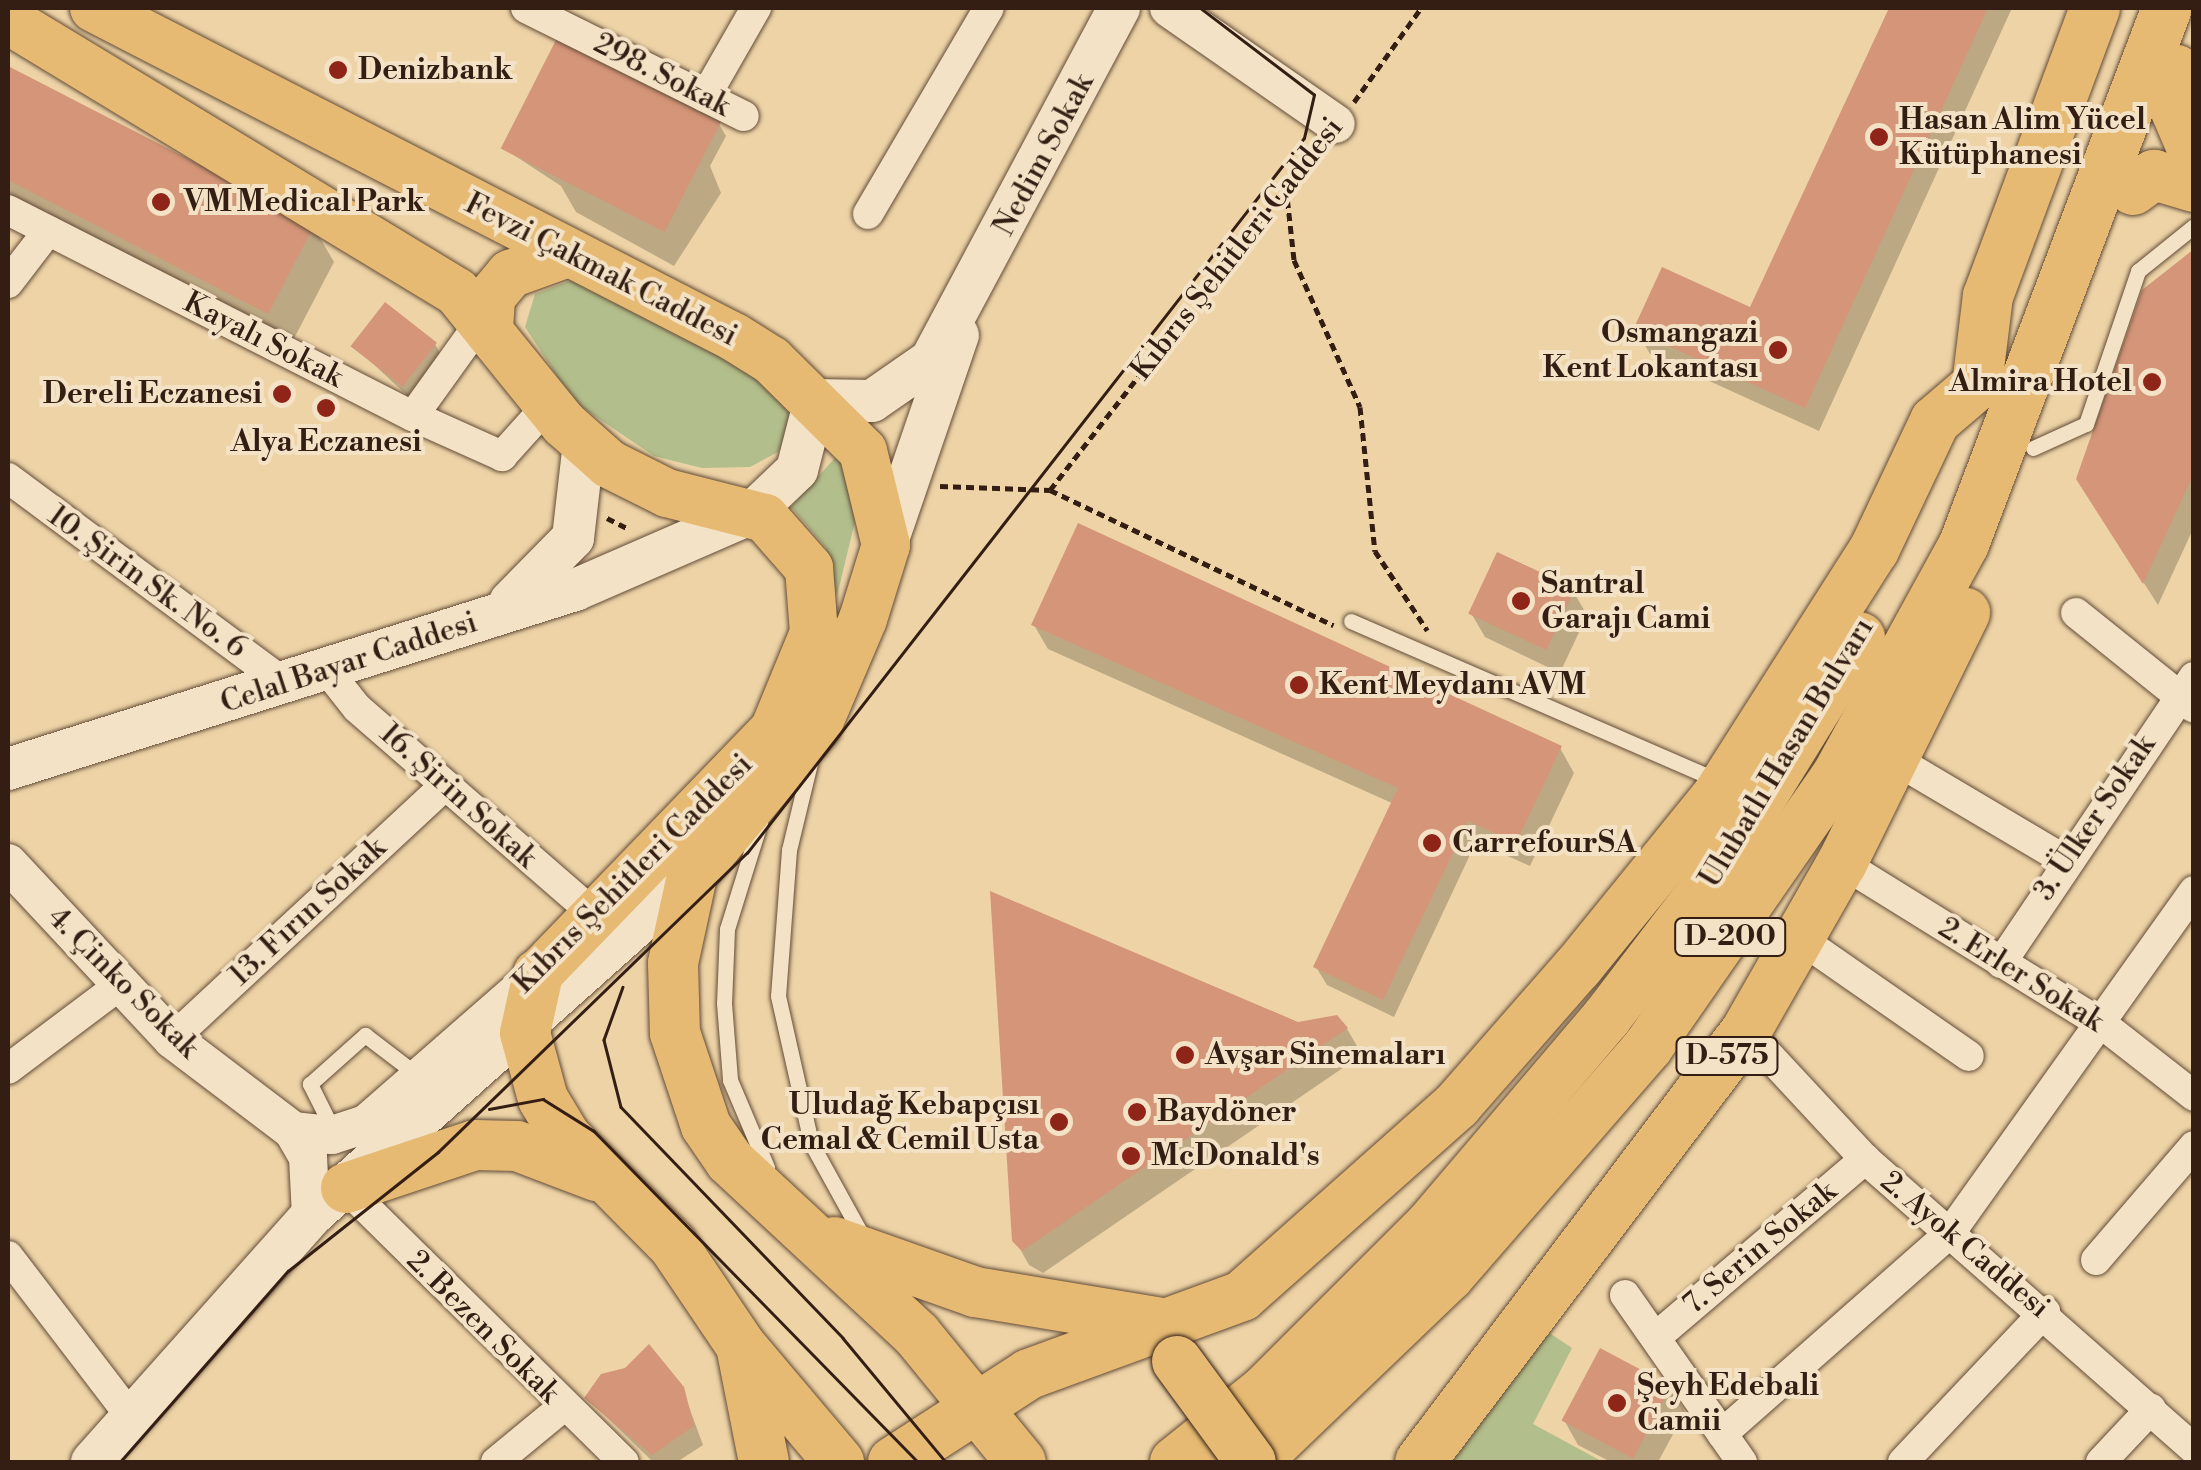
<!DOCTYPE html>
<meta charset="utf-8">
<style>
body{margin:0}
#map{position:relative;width:2201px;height:1470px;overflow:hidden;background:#edd3a6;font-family:"Libre Bodoni",serif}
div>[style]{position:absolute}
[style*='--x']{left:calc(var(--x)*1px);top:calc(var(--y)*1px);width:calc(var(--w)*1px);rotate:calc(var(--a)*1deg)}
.green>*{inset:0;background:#b2be8b}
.shadow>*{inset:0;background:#0003}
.building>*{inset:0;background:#d49578;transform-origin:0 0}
.path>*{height:5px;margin-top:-2.5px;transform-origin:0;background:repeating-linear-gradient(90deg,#341e14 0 8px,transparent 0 13px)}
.roads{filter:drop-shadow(0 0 2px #624b38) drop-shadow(0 0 2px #624b38)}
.service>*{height:15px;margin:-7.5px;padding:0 7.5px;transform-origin:7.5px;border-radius:7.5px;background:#f3e2c5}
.minor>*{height:30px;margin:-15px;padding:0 15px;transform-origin:15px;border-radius:15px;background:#f3e2c5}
.tertiary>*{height:38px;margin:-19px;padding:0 19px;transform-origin:19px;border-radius:19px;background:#f3e2c5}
.secondary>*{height:42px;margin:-21px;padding:0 21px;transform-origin:21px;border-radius:21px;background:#f3e2c5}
.primary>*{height:48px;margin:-24px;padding:0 24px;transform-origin:24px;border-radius:24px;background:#e6ba73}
.trunk>*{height:50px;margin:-25px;padding:0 25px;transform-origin:25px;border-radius:25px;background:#e6ba73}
.tram>*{height:2.5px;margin:-1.25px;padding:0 1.25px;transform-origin:1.25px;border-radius:1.25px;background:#341e14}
.bridges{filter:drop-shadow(0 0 2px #341e14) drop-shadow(0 0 2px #341e14)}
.trunk-bridge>*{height:50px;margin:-25px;padding:0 25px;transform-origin:25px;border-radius:25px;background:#e6ba73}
.dots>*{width:28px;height:28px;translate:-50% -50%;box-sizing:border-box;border:5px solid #f3e2c5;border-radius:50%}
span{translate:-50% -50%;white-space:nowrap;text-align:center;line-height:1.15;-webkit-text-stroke:8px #f3e2c5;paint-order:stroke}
.shield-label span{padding:2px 8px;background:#f3e2c5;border:2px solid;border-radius:8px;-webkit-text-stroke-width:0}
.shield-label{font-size:28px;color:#341e14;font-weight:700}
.poi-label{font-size:30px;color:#341e14;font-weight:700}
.left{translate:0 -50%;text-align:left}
.right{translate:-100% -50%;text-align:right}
.street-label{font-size:30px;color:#341e14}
.frame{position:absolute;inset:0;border:10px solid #341e14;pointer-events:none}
</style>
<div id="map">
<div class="green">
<div style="clip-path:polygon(572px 280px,791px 391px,793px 432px,778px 452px,750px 467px,702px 468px,654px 456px,574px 402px,525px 327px,535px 294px)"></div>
<div style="clip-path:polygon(841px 451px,855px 521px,837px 596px,826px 548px,791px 507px)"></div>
<div style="clip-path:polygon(1548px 1332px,1572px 1348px,1533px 1424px,1603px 1462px,1448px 1462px)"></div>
</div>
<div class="shadow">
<div style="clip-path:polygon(1891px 8px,2012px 8px,1819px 431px,1650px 354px,1636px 330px,1754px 311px)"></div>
<div style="clip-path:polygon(8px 69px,313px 226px,334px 262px,289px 348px,8px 204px)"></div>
<div style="clip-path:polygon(719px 124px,726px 136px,710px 166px,721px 193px,674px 266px,576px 212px,561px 186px,503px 148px)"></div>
<div style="clip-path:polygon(2194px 252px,2194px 527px,2158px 605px,2093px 504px)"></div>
<div style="clip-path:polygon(435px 344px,445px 362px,414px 402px,354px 346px)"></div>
<div style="clip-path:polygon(1573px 591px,1587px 615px,1560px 673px,1485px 637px,1471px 613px)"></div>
<div style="clip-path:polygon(1034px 625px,1560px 748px,1574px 773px,1530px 866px,1476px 842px,1394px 1017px,1327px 985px,1316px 967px,1394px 804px,1048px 649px)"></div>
<div style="clip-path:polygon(1343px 1022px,1357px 1046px,1353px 1061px,1043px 1273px,1029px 1265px,1015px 1240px,1297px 1024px)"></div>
<div style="clip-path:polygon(682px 1388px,703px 1445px,677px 1462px,653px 1462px,587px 1398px)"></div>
<div style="clip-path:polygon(1671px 1388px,1685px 1412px,1658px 1462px,1611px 1462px,1578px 1445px,1564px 1420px)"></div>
</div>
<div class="building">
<div style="clip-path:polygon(1889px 8px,1988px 8px,1805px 408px,1633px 330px,1662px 267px,1750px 307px)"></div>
<div style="left:557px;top:38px;width:184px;height:124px;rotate:27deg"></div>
<div style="clip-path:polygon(8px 66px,315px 224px,268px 314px,8px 180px)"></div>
<div style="clip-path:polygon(2194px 249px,2194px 473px,2143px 584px,2076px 479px,2142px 290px)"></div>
<div style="left:385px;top:302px;width:66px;height:56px;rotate:38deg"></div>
<div style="clip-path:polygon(1078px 523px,1562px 746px,1516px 843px,1468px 821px,1383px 1000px,1313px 967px,1398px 788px,1031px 625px)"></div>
<div style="left:1497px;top:552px;width:86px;height:68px;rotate:25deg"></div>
<div style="clip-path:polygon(990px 891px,1298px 1022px,1337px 1015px,1348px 1028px,1022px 1251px,1012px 1241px)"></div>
<div style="clip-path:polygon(649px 1344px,684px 1387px,694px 1426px,652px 1455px,584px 1398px,601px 1374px,625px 1368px)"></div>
<div style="left:1600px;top:1348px;width:81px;height:82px;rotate:28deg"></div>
</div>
<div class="path">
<div style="--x:1354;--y:102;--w:115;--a:-54.5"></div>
<div style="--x:1286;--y:187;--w:73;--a:83.7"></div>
<div style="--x:1294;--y:260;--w:161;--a:65.8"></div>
<div style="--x:1360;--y:407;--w:145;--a:84.1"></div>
<div style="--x:1375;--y:551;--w:95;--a:56.6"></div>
<div style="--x:940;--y:486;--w:110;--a:2.1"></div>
<div style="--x:1050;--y:490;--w:314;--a:25.5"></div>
<div style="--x:1050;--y:490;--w:432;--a:-52.1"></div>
<div style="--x:607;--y:518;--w:25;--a:27"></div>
</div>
<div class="roads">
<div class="service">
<div style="--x:2033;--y:448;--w:58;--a:-24.4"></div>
<div style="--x:2086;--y:424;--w:162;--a:-71.2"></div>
<div style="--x:2138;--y:271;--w:72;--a:-38.8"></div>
<div style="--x:1351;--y:621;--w:401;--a:23.5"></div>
<div style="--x:811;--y:759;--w:94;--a:103.6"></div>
<div style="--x:789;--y:850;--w:146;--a:94.3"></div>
<div style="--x:778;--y:996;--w:151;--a:77.3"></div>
<div style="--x:811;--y:1143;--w:110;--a:61.1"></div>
<div style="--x:760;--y:823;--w:111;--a:107.3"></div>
<div style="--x:727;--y:929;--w:74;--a:92.3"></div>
<div style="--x:724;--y:1003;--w:77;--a:85.5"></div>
<div style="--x:730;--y:1080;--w:95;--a:67"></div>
<div style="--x:334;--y:1132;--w:54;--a:-116.6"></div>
<div style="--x:310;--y:1084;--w:74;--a:-41.7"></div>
<div style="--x:365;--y:1035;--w:69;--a:37.4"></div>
</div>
<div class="minor">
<div style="--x:526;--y:8;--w:243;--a:26.4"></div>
<div style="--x:705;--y:97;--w:103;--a:-60.2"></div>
<div style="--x:8;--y:210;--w:454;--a:27"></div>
<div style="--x:413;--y:416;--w:118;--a:-54.3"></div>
<div style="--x:868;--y:214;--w:239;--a:-59.6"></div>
<div style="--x:8;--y:283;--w:66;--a:-52.4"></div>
<div style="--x:413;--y:416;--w:98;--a:24.2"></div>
<div style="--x:502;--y:456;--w:69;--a:-48"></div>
<div style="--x:8;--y:478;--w:347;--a:36.6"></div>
<div style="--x:2076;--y:613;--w:151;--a:38.8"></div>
<div style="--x:327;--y:670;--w:48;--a:51.7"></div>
<div style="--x:357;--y:708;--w:315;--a:41"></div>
<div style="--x:1894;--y:759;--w:199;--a:30.6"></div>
<div style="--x:1842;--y:863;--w:306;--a:31.8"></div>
<div style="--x:2102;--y:1024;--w:117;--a:38"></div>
<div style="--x:1802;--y:940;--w:203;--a:34.8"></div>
<div style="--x:2001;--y:963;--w:345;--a:-56"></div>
<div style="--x:1746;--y:1031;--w:175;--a:47.1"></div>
<div style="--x:1865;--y:1159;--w:439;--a:41.4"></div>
<div style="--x:172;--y:1039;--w:373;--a:-42.9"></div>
<div style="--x:8;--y:1069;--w:140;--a:-36.9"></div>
<div style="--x:346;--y:1188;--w:390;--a:44.6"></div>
<div style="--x:8;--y:1256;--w:203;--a:52.6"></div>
<div style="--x:2096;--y:1260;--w:150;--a:-49.3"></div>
<div style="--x:1625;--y:1295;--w:204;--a:55"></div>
<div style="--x:1656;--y:1337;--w:275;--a:-40.4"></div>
<div style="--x:1722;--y:1434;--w:304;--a:-41.4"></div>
<div style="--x:1950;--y:1233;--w:420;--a:-54.5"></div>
<div style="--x:496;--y:1462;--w:88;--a:-39.5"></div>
<div style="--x:1903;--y:1462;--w:207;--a:-46.6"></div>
<div style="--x:2101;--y:1462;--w:73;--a:-46.7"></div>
</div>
<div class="tertiary">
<div style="--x:1169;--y:8;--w:203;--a:34.8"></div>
<div style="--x:8;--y:863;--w:241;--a:47"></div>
<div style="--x:172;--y:1039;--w:152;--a:37.2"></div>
<div style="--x:293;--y:1131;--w:30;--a:60"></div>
<div style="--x:308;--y:1157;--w:59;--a:87.1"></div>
<div style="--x:293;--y:1131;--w:39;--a:6"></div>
<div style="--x:332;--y:1135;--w:36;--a:-18"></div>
<div style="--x:366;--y:1124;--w:228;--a:-41.1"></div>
</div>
<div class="secondary">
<div style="--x:886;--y:545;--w:222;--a:-71.1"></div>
<div style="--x:510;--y:602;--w:90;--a:-45.5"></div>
<div style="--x:573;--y:538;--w:96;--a:-83.4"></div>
<div style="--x:8;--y:769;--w:595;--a:-17.52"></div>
<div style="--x:575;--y:590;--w:193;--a:-23.5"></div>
<div style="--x:752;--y:513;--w:62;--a:-43.7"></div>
<div style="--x:797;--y:470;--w:72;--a:-75.6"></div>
<div style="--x:815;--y:400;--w:57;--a:1"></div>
<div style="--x:872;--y:401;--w:72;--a:-34.8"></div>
<div style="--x:931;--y:360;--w:399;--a:-61.9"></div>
<div style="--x:92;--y:1462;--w:329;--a:-48.3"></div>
<div style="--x:311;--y:1216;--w:511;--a:-41.75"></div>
</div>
<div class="primary">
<div style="--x:94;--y:8;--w:720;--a:27.21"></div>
<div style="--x:734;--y:337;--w:44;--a:31.9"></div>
<div style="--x:771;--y:360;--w:129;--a:44.7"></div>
<div style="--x:863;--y:451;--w:97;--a:76.3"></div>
<div style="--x:886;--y:545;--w:77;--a:107.3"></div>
<div style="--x:863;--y:619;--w:117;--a:113.1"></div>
<div style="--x:817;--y:727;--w:194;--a:130"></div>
<div style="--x:8;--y:20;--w:525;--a:31.21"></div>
<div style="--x:457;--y:292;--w:170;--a:51"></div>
<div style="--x:564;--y:424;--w:60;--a:41.6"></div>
<div style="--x:609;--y:464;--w:65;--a:26.6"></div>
<div style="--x:667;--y:493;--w:101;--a:14.3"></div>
<div style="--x:765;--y:518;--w:67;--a:48.7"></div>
<div style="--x:809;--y:568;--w:65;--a:85.6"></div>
<div style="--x:814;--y:633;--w:105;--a:112.4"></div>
<div style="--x:774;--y:730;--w:339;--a:134"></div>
<div style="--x:489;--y:328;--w:31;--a:-86"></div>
<div style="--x:491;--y:297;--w:30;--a:-50"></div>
<div style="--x:510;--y:274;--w:62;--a:-19.9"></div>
</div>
<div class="trunk">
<div style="--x:2177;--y:70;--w:41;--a:91.4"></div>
<div style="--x:2176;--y:111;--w:46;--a:66.8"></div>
<div style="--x:2133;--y:190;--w:26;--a:-36"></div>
<div style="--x:2154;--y:175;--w:42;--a:16.7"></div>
<div style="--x:692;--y:876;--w:89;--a:102.3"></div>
<div style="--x:673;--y:963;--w:70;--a:88.4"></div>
<div style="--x:675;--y:1033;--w:98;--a:71.6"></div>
<div style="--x:706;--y:1126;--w:42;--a:55.6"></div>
<div style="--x:730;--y:1161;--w:255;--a:42.9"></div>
<div style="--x:917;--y:1335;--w:164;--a:50.7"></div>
<div style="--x:538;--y:974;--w:60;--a:102.4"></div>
<div style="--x:525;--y:1033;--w:68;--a:74.7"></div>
<div style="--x:543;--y:1099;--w:44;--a:58.8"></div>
<div style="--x:566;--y:1137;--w:152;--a:45.3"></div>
<div style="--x:673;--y:1245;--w:122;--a:56"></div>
<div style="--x:741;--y:1346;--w:118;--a:78.8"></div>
<div style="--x:346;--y:1188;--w:136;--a:-18.4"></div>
<div style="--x:475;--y:1145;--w:42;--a:1.4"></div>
<div style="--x:517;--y:1146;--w:85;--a:20.8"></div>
<div style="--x:834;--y:1242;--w:150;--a:19.5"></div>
<div style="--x:975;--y:1292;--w:190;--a:9.4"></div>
<div style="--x:741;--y:1346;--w:152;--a:49.8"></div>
<div style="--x:893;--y:1462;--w:162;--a:-32.9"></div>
<div style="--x:1029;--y:1374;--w:227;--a:-20.1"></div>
<div style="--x:1242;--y:1296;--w:288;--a:-41.6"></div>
<div style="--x:1457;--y:1105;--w:184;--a:-48.8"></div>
<div style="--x:1578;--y:967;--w:220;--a:-50.9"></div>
<div style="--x:1717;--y:796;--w:292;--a:-57.5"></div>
<div style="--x:1874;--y:550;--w:143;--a:-64.7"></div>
<div style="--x:1935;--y:421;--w:55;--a:-40.6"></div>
<div style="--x:1977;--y:385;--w:90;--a:-83"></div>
<div style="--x:1988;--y:296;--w:307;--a:-69.6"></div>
<div style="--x:1175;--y:1462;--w:114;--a:-38.6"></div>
<div style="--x:1264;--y:1391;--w:236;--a:-45"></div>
<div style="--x:1431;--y:1224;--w:272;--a:-49.6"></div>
<div style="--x:1607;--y:1017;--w:160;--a:-52.6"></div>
<div style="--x:1704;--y:890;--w:297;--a:-58.3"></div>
<div style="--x:1255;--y:1462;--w:269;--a:-43.8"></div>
<div style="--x:1449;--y:1276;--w:303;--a:-49"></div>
<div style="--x:1648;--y:1047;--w:329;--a:-55.2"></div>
<div style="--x:1836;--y:777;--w:266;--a:-61.2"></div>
<div style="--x:1964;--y:544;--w:573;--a:-69.26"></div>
<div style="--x:1420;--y:1462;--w:540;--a:-52.9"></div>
<div style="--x:1746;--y:1031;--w:193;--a:-60.3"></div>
<div style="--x:1842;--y:863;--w:279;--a:-63.8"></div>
</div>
</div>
<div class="tram">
<div style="--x:623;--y:987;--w:56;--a:109.7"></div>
<div style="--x:604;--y:1040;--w:69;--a:75.8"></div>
<div style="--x:621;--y:1107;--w:320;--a:46.1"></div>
<div style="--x:843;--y:1338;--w:161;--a:50.3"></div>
<div style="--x:489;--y:1109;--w:55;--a:-10.5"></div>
<div style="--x:543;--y:1099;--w:60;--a:32.1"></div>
<div style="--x:594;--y:1131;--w:463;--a:45.6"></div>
<div style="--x:120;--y:1462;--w:254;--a:-48.7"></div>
<div style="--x:288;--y:1271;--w:191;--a:-38.4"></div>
<div style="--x:438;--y:1152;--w:430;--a:-44.1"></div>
<div style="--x:747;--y:853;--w:906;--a:-52.08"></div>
<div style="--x:1304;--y:138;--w:44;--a:-76.9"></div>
<div style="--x:1314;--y:95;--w:143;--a:-142.7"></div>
</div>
<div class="bridges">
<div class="trunk-bridge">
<div style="--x:1177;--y:1361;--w:125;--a:53.8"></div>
</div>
</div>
<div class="dots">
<div style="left:338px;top:70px;background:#8f2418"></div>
<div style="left:1879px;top:137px;background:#8f2418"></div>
<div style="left:161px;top:202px;background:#8f2418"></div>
<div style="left:1778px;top:350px;background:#8f2418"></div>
<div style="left:2152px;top:382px;background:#8f2418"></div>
<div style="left:282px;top:394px;background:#8f2418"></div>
<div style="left:326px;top:408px;background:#8f2418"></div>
<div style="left:1521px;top:601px;background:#8f2418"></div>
<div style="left:1299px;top:685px;background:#8f2418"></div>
<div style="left:1432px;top:843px;background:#8f2418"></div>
<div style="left:1185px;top:1055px;background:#8f2418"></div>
<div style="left:1137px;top:1112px;background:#8f2418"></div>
<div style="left:1059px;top:1122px;background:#8f2418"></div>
<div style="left:1131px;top:1156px;background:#8f2418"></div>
<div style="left:1617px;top:1403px;background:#8f2418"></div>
</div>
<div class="shield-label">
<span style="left:1730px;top:937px">D-200</span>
<span style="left:1727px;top:1056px">D-575</span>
</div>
<div class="poi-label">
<span class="left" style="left:358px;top:70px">Denizbank</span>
<span class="left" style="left:1899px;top:137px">Hasan Alim Yücel<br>Kütüphanesi</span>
<span class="left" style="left:184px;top:202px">VM Medical Park</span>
<span class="right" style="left:1758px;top:350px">Osmangazi<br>Kent Lokantası</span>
<span class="right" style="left:2132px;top:382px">Almira Hotel</span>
<span class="right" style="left:262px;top:394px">Dereli Eczanesi</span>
<span style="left:326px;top:442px">Alya Eczanesi</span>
<span class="left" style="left:1541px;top:601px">Santral<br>Garajı Cami</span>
<span class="left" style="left:1319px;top:685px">Kent Meydanı AVM</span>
<span class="left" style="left:1452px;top:843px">CarrefourSA</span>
<span class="left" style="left:1205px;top:1055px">Avşar Sinemaları</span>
<span class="right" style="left:1039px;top:1122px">Uludağ Kebapçısı<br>Cemal &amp; Cemil Usta</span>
<span class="left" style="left:1157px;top:1112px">Baydöner</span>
<span class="left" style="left:1151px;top:1156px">McDonald's</span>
<span class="left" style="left:1637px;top:1403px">Şeyh Edebali<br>Camii</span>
</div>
<div class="street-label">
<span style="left:662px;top:75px;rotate:27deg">298. Sokak</span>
<span style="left:1044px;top:155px;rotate:-62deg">Nedim Sokak</span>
<span style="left:1237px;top:249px;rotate:-52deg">Kıbrıs Şehitleri Caddesi</span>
<span style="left:601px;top:270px;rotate:27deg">Fevzi Çakmak Caddesi</span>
<span style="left:263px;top:340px;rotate:27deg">Kayalı Sokak</span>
<span style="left:147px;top:582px;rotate:36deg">10. Şirin Sk. No. 6</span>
<span style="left:349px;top:663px;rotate:-18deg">Celal Bayar Caddesi</span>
<span style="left:1787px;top:753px;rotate:-59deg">Ulubatlı Hasan Bulvarı</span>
<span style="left:458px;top:796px;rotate:42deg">16. Şirin Sokak</span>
<span style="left:2095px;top:818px;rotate:-56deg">3. Ülker Sokak</span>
<span style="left:633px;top:874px;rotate:-45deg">Kıbrıs Şehitleri Caddesi</span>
<span style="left:308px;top:912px;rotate:-43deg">13. Fırın Sokak</span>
<span style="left:2021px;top:975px;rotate:32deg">2. Erler Sokak</span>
<span style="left:123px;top:983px;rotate:45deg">4. Çinko Sokak</span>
<span style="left:1965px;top:1245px;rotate:40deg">2. Ayok Caddesi</span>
<span style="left:1760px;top:1248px;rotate:-40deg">7. Serin Sokak</span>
<span style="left:483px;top:1327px;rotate:45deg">2. Bezen Sokak</span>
</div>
<div class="frame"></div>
</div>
